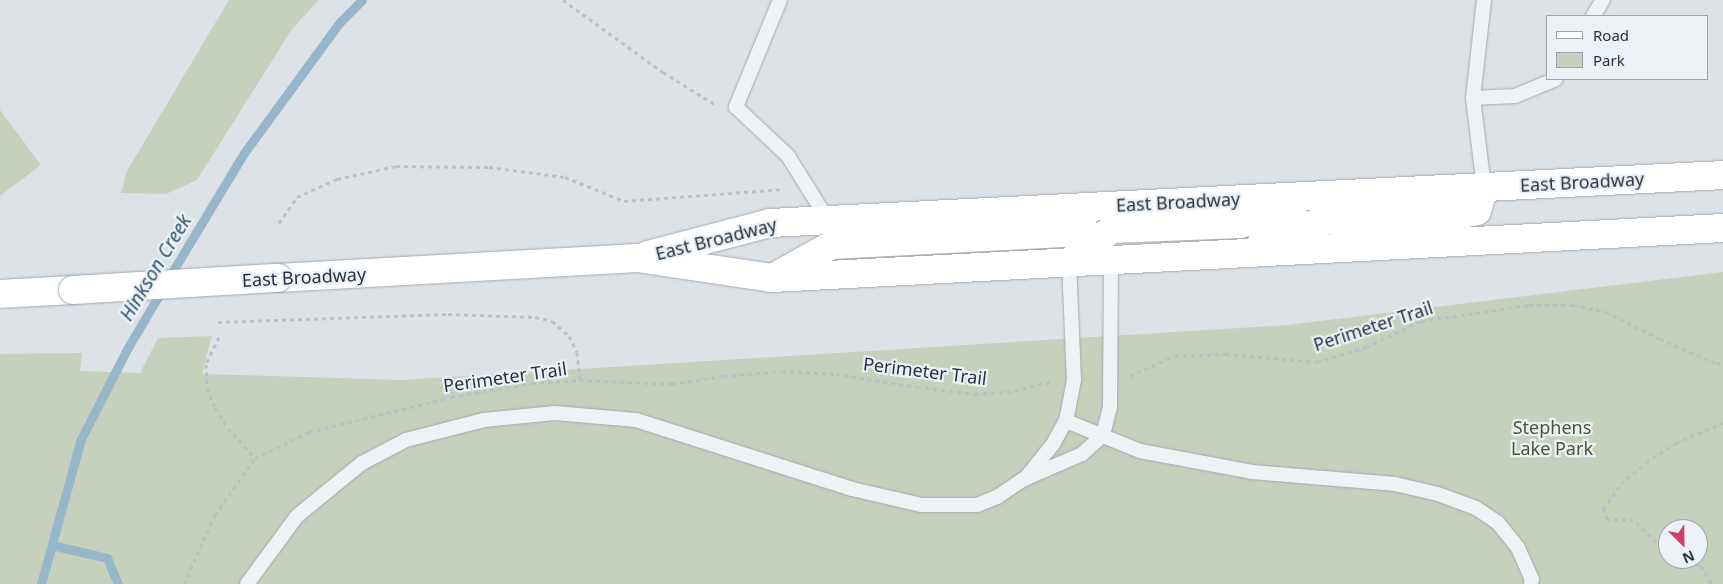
<!DOCTYPE html>
<style>
body{margin:0}
#map{position:relative;width:1723px;height:584px;overflow:hidden;background:#dde2e7;font-family:"Noto Sans",sans-serif}
div>[style]{position:absolute}
[style*='--x']{left:calc(var(--x)*1px);top:calc(var(--y)*1px);width:calc(var(--w)*1px);rotate:calc(var(--a)*1deg)}
.green>*{inset:0;background:#c5d1bd}
.stream>*{height:9px;margin:-4.5px;padding:0 4.5px;transform-origin:4.5px;border-radius:4.5px;background:#96b6c9}
.path>*{height:3px;margin-top:-1.5px;transform-origin:0;background:repeating-linear-gradient(90deg,#bbc0c5 0 4px,transparent 0 8px)}
.roads{filter:drop-shadow(0 0 1px #a2aab1) drop-shadow(0 0 1px #a2aab1)}
.service>*{height:14px;margin:-7px;padding:0 7px;transform-origin:7px;border-radius:7px;background:#eff2f5}
.primary>*{height:28px;margin:-14px;padding:0 14px;transform-origin:14px;border-radius:14px;background:#fff}
.bridges{filter:drop-shadow(0 0 1px #9ca8b3) drop-shadow(0 0 1px #9ca8b3)}
.primary-bridge>*{height:28px;margin:-14px;padding:0 14px;transform-origin:14px;border-radius:14px;background:#fff}
span{translate:-50% -50%;white-space:nowrap;text-align:center;line-height:1.15;-webkit-text-stroke:4.5px #ecf1f5;paint-order:stroke}
.street-label{font-size:18px;color:#26323e}
.park-label{font-size:18px;color:#405a33}
.water-label{font-size:19px;color:#2f5772;font-style:italic}
.legend{position:absolute;left:1546px;top:15px;width:162px;height:65px;box-sizing:border-box;background:#ecf1f5;border:1px solid #9da5ac;margin:0;padding:6px 9px;list-style:none;font-size:15px;color:#26323e}
.legend li{display:flex;align-items:center;gap:10px;height:25px}
.legend b{width:25px;border:1px solid #9da5ac}
.north{position:absolute;left:1658px;top:519px;width:50px;height:50px;box-sizing:border-box;background:#ecf1f5;border:1px solid #9da5ac;border-radius:50%;rotate:157deg;font-size:14px;font-weight:700;line-height:20px;text-align:center;color:#26323e}
.north::after{content:'';display:block;margin:auto;width:18px;height:22px;background:#d13d69;clip-path:polygon(50% 0,100% 100%,50% 72%,0 100%)}
</style>
<div id="map">
<div class="green">
<div style="clip-path:polygon(229px 0,319px 0,292px 29px,197px 180px,166px 194px,121px 193px,127px 171px)"></div>
<div style="clip-path:polygon(0 110px,41px 165px,0 196px)"></div>
<div style="clip-path:polygon(evenodd,1723px 272px,1723px 584px,0 584px,0 354px,82px 353px,80px 371px,140px 373px,158px 338px,212px 336px,202px 374px,402px 380px,1287px 325px,1723px 272px,1668px 529px,1698px 529px,1698px 559px,1668px 559px,1668px 529px)"></div>
</div>
<div class="stream">
<div style="--x:168;--y:279;--w:147;--a:-58.9"></div>
<div style="--x:244;--y:153;--w:162;--a:-53.8"></div>
<div style="--x:340;--y:22;--w:31;--a:-45"></div>
<div style="--x:52;--y:545;--w:57;--a:13.3"></div>
<div style="--x:107;--y:558;--w:28;--a:67"></div>
<div style="--x:41;--y:584;--w:150;--a:-74.6"></div>
<div style="--x:81;--y:439;--w:101;--a:-62.9"></div>
<div style="--x:127;--y:349;--w:69;--a:-59.3"></div>
</div>
<div class="path">
<div style="--x:563;--y:0;--w:123;--a:35.8"></div>
<div style="--x:663;--y:72;--w:62;--a:31.9"></div>
<div style="--x:279;--y:223;--w:32;--a:-55"></div>
<div style="--x:297;--y:197;--w:44;--a:-24.2"></div>
<div style="--x:337;--y:179;--w:60;--a:-12.4"></div>
<div style="--x:396;--y:166;--w:93;--a:0.6"></div>
<div style="--x:489;--y:167;--w:77;--a:7.5"></div>
<div style="--x:565;--y:177;--w:64;--a:22.1"></div>
<div style="--x:624;--y:201;--w:160;--a:-4.3"></div>
<div style="--x:218;--y:322;--w:230;--a:-2"></div>
<div style="--x:448;--y:314;--w:87;--a:2"></div>
<div style="--x:535;--y:317;--w:17;--a:13"></div>
<div style="--x:552;--y:321;--w:23;--a:41"></div>
<div style="--x:569;--y:336;--w:18;--a:63"></div>
<div style="--x:577;--y:352;--w:28;--a:84"></div>
<div style="--x:219;--y:337;--w:30;--a:116"></div>
<div style="--x:206;--y:364;--w:24;--a:88"></div>
<div style="--x:207;--y:388;--w:22;--a:68"></div>
<div style="--x:215;--y:408;--w:24;--a:57"></div>
<div style="--x:228;--y:428;--w:40;--a:48"></div>
<div style="--x:1130;--y:376;--w:49;--a:-24"></div>
<div style="--x:1175;--y:356;--w:51;--a:-2.2"></div>
<div style="--x:1226;--y:354;--w:91;--a:5"></div>
<div style="--x:1317;--y:362;--w:51;--a:-17"></div>
<div style="--x:1366;--y:347;--w:61;--a:-25.3"></div>
<div style="--x:1421;--y:321;--w:109;--a:-8.4"></div>
<div style="--x:1529;--y:305;--w:44;--a:0"></div>
<div style="--x:1573;--y:305;--w:34;--a:12"></div>
<div style="--x:1606;--y:312;--w:60;--a:26.6"></div>
<div style="--x:1660;--y:339;--w:61;--a:23.2"></div>
<div style="--x:1716;--y:363;--w:7;--a:0"></div>
<div style="--x:1668;--y:553;--w:47;--a:-135.9"></div>
<div style="--x:1634;--y:520;--w:26;--a:-178"></div>
<div style="--x:1608;--y:519;--w:11;--a:-117"></div>
<div style="--x:1603;--y:509;--w:31;--a:-54"></div>
<div style="--x:1621;--y:484;--w:33;--a:-41"></div>
<div style="--x:1646;--y:462;--w:36;--a:-32"></div>
<div style="--x:1676;--y:443;--w:51;--a:-23.1"></div>
<div style="--x:1682;--y:559;--w:20;--a:20"></div>
<div style="--x:1701;--y:566;--w:19;--a:58"></div>
<div style="--x:1711;--y:582;--w:2;--a:117"></div>
<div style="--x:184;--y:584;--w:76;--a:-65.8"></div>
<div style="--x:215;--y:515;--w:70;--a:-54.9"></div>
<div style="--x:255;--y:458;--w:60;--a:-25.7"></div>
<div style="--x:309;--y:432;--w:146;--a:-13.8"></div>
<div style="--x:451;--y:397;--w:82;--a:-9.8"></div>
<div style="--x:532;--y:383;--w:48;--a:-3.6"></div>
<div style="--x:580;--y:380;--w:92;--a:2.5"></div>
<div style="--x:672;--y:384;--w:53;--a:-8.7"></div>
<div style="--x:724;--y:376;--w:58;--a:-4.9"></div>
<div style="--x:782;--y:371;--w:54;--a:3.2"></div>
<div style="--x:836;--y:374;--w:82;--a:9.1"></div>
<div style="--x:917;--y:387;--w:58;--a:6.9"></div>
<div style="--x:975;--y:394;--w:40;--a:-4.3"></div>
<div style="--x:1015;--y:391;--w:24;--a:-17"></div>
<div style="--x:1038;--y:384;--w:16;--a:-7"></div>
</div>
<div class="roads">
<div class="service">
<div style="--x:780;--y:0;--w:116;--a:112.4"></div>
<div style="--x:736;--y:107;--w:71;--a:43.3"></div>
<div style="--x:788;--y:156;--w:75;--a:58"></div>
<div style="--x:1484;--y:0;--w:99;--a:96.4"></div>
<div style="--x:1473;--y:98;--w:90;--a:83"></div>
<div style="--x:1593;--y:16;--w:19;--a:-58"></div>
<div style="--x:1473;--y:98;--w:42;--a:-2.7"></div>
<div style="--x:1515;--y:96;--w:44;--a:-22.5"></div>
<div style="--x:1069;--y:262;--w:118;--a:87.6"></div>
<div style="--x:1074;--y:380;--w:42;--a:101"></div>
<div style="--x:1066;--y:421;--w:80;--a:22.1"></div>
<div style="--x:1140;--y:451;--w:114;--a:10.6"></div>
<div style="--x:1252;--y:472;--w:144;--a:4.8"></div>
<div style="--x:1395;--y:484;--w:44;--a:13.1"></div>
<div style="--x:1438;--y:494;--w:40;--a:20.2"></div>
<div style="--x:1476;--y:508;--w:27;--a:34"></div>
<div style="--x:1498;--y:523;--w:32;--a:51"></div>
<div style="--x:1518;--y:548;--w:34;--a:66"></div>
<div style="--x:1532;--y:579;--w:5;--a:101"></div>
<div style="--x:1025;--y:479;--w:45;--a:-51.3"></div>
<div style="--x:1053;--y:444;--w:26;--a:-61"></div>
<div style="--x:247;--y:584;--w:84;--a:-53.7"></div>
<div style="--x:297;--y:516;--w:84;--a:-39.2"></div>
<div style="--x:362;--y:463;--w:50;--a:-27.6"></div>
<div style="--x:406;--y:440;--w:81;--a:-14.4"></div>
<div style="--x:484;--y:420;--w:71;--a:-5.6"></div>
<div style="--x:555;--y:413;--w:81;--a:4.9"></div>
<div style="--x:636;--y:420;--w:227;--a:17.7"></div>
<div style="--x:852;--y:489;--w:72;--a:12.9"></div>
<div style="--x:922;--y:505;--w:55;--a:0"></div>
<div style="--x:977;--y:505;--w:22;--a:-22"></div>
<div style="--x:997;--y:497;--w:32;--a:-34"></div>
<div style="--x:1024;--y:479;--w:63;--a:-23.3"></div>
<div style="--x:1082;--y:454;--w:28;--a:-42"></div>
<div style="--x:1103;--y:435;--w:30;--a:-76"></div>
<div style="--x:1110;--y:406;--w:145;--a:-89.6"></div>
</div>
<div class="primary">
<div style="--x:1262;--y:241;--w:64;--a:-18.2"></div>
<div style="--x:1323;--y:221;--w:127;--a:-2.3"></div>
<div style="--x:1450;--y:216;--w:27;--a:-10"></div>
<div style="--x:1477;--y:211;--w:25;--a:-74"></div>
<div style="--x:648;--y:255;--w:126;--a:-14.7"></div>
<div style="--x:770;--y:223;--w:954;--a:-2.88"></div>
<div style="--x:1069;--y:262;--w:54;--a:-37.5"></div>
<div style="--x:1112;--y:229;--w:128;--a:-2.2"></div>
<div style="--x:1240;--y:224;--w:58;--a:-20.3"></div>
<div style="--x:778;--y:275;--w:62;--a:-29.1"></div>
<div style="--x:832;--y:245;--w:231;--a:-3"></div>
<div style="--x:1063;--y:233;--w:18;--a:-16"></div>
<div style="--x:1080;--y:228;--w:22;--a:-74"></div>
<div style="--x:278;--y:278;--w:360;--a:-3.2"></div>
<div style="--x:637;--y:258;--w:136;--a:8.4"></div>
<div style="--x:772;--y:278;--w:952;--a:-3.01"></div>
<div style="--x:0;--y:294;--w:73;--a:-3.1"></div>
</div>
</div>
<div class="bridges">
<div class="primary-bridge">
<div style="--x:73;--y:290;--w:205;--a:-3.4"></div>
</div>
</div>
<div class="street-label">
<span style="left:1582px;top:182px;rotate:-3deg">East Broadway</span>
<span style="left:1178px;top:202px;rotate:-3deg">East Broadway</span>
<span style="left:716px;top:239px;rotate:-14deg">East Broadway</span>
<span style="left:304px;top:277px;rotate:-3deg">East Broadway</span>
<span style="left:1373px;top:326px;rotate:-18deg">Perimeter Trail</span>
<span style="left:925px;top:371px;rotate:7deg">Perimeter Trail</span>
<span style="left:505px;top:377px;rotate:-8deg">Perimeter Trail</span>
</div>
<div class="park-label">
<span style="left:1552px;top:438px">Stephens<br>Lake Park</span>
</div>
<div class="water-label">
<span style="left:156px;top:268px;rotate:-59deg">Hinkson Creek</span>
</div>
<ul class="legend">
<li><b style="height:6px;background:#fff"></b>Road</li>
<li><b style="height:14px;background:#c5d1bd"></b>Park</li>
</ul>
<div class="north">N</div>
</div>
